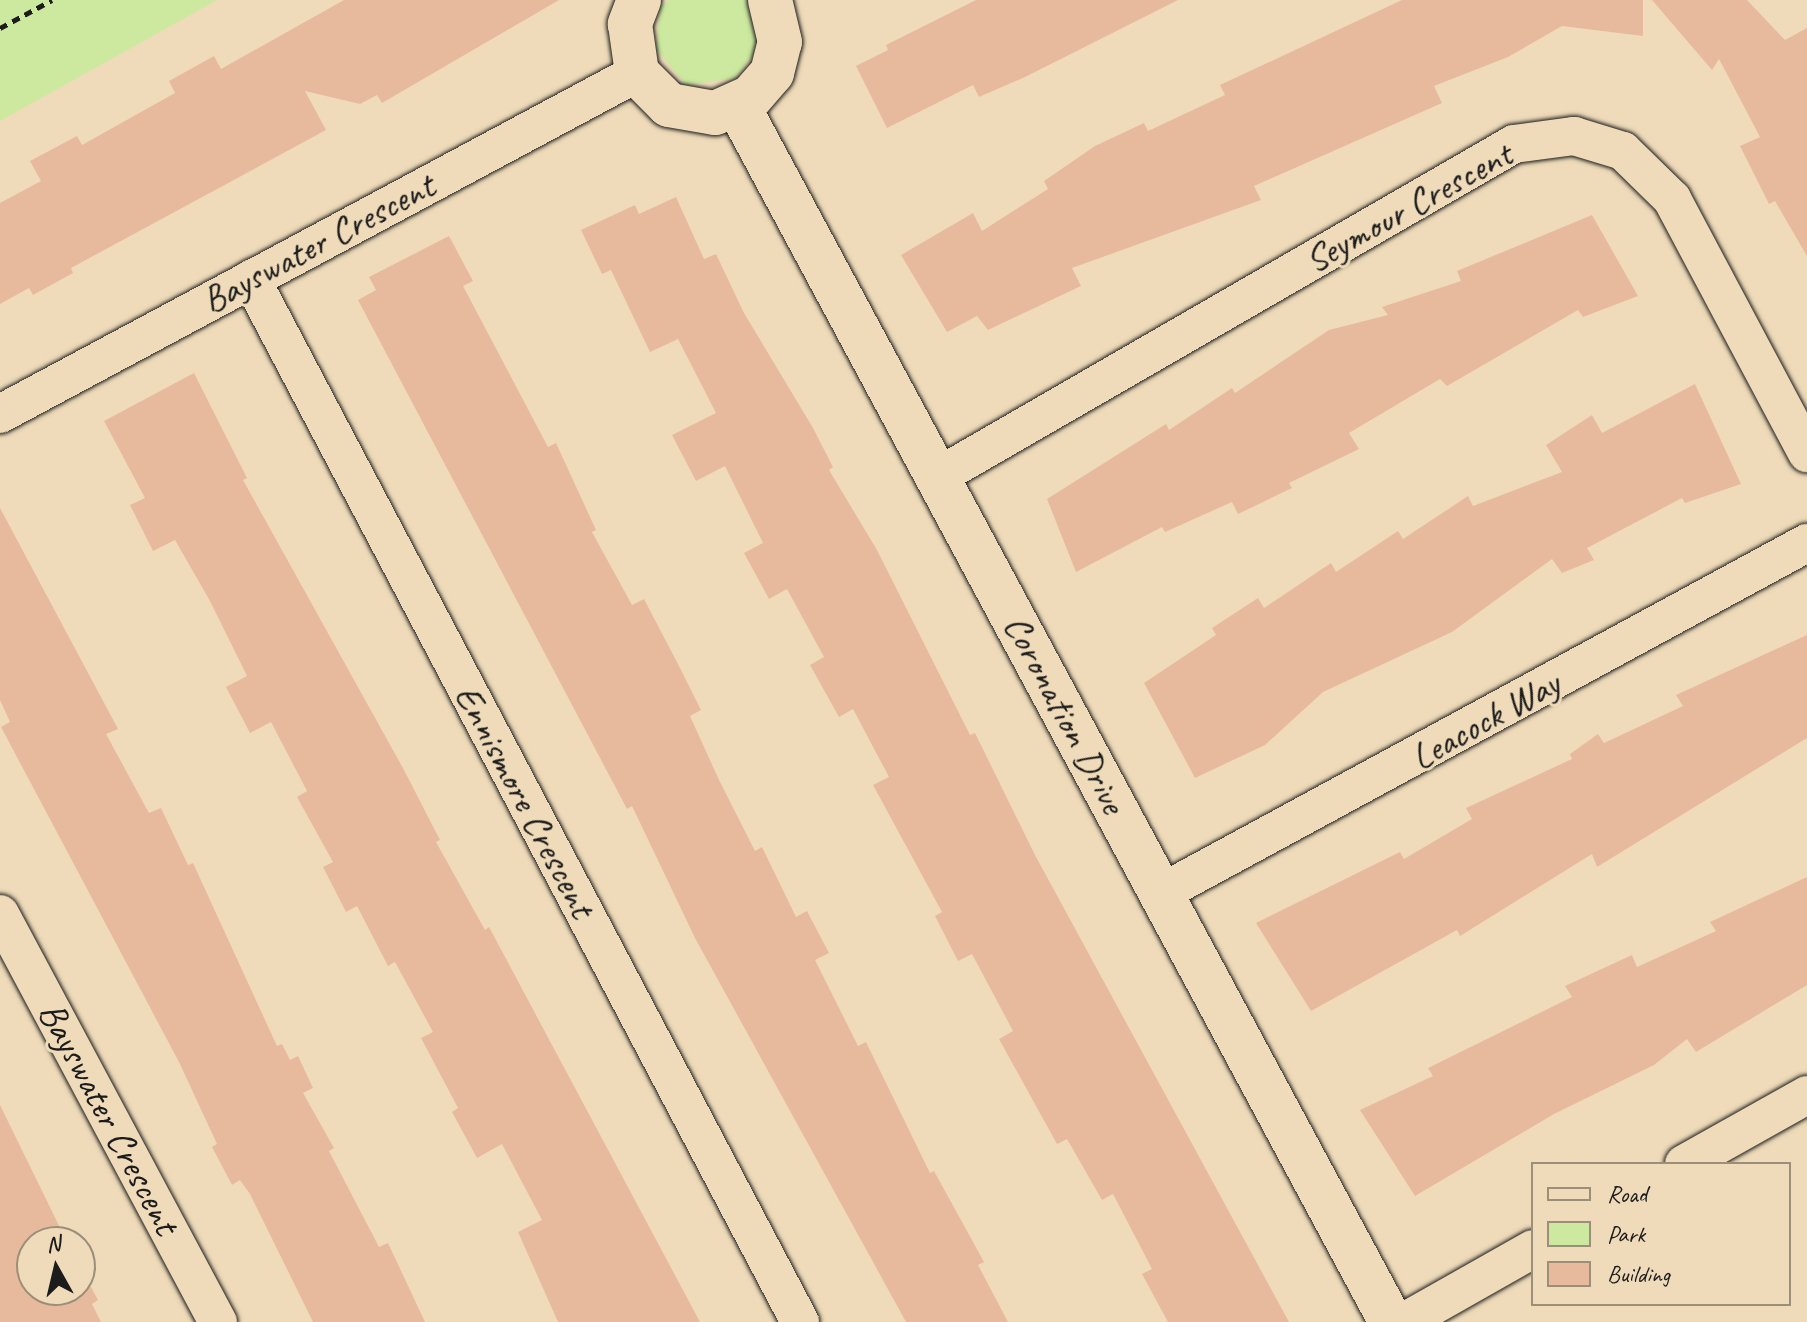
<!DOCTYPE html>
<style>
body{margin:0}
#map{position:relative;width:1807px;height:1322px;overflow:hidden;background:#efdbb9;font-family:Caveat,sans-serif}
div>[style]{position:absolute}
[style*='--x']{left:calc(var(--x)*1px);top:calc(var(--y)*1px);width:calc(var(--w)*1px);rotate:calc(var(--a)*1deg)}
.green>*{inset:0;background:#cde99f}
.building>*{inset:0;background:#e8ba9d}
.path>*{height:5px;margin-top:-2.5px;transform-origin:0;background:repeating-linear-gradient(90deg,#1c1c1c 0 8px,transparent 0 14px)}
.roads{filter:drop-shadow(0 0 2px #1c1c1c) drop-shadow(0 0 2px #1c1c1c)}
.minor>*{height:38px;margin:-19px;padding:0 19px;transform-origin:19px;border-radius:19px;background:#efdbb9}
.tertiary>*{height:44px;margin:-22px;padding:0 22px;transform-origin:22px;border-radius:22px;background:#efdbb9}
span{translate:-50% -50%;white-space:nowrap;text-align:center;line-height:1.15;-webkit-text-stroke:6px #efdbb9;paint-order:stroke}
.street-label{font-size:38px;color:#1c1c1c}
.legend{position:absolute;left:1531px;top:1162px;width:260px;height:144px;box-sizing:border-box;background:#efdbb9;border:2px solid #9b8f7a;margin:0;padding:10px 14px;list-style:none;font-size:24px;color:#1c1c1c}
.legend li{display:flex;align-items:center;gap:16px;height:40px}
.legend b{width:40px;border:2px solid #9b8f7a}
.north{position:absolute;left:16px;top:1226px;width:80px;height:80px;box-sizing:border-box;background:#efdbb9;border:2px solid #9b8f7a;border-radius:50%;rotate:352deg;font-size:22px;font-weight:700;line-height:32px;text-align:center;color:#1c1c1c}
.north::after{content:'';display:block;margin:auto;width:28px;height:36px;background:#1c1c1c;clip-path:polygon(50% 0,100% 100%,50% 72%,0 100%)}
</style>
<div id="map">
<div class="green">
<div style="clip-path:polygon(0 0,217px 0,0 121px)"></div>
<div style="clip-path:polygon(669px 0,751px 0,762px 45px,735px 78px,686px 85px,656px 49px,660px 6px)"></div>
</div>
<div class="building">
<div style="clip-path:polygon(344px 0,559px 0,382px 103px,377px 95px,360px 104px,305px 91px,326px 130px,71px 268px,73px 273px,33px 295px,29px 288px,0 304px,0 203px,41px 181px,30px 161px,77px 136px,82px 145px,175px 93px,169px 81px,214px 56px,221px 69px)"></div>
<div style="clip-path:polygon(976px 0,1178px 0,1025px 77px,979px 97px,973px 85px,887px 128px,856px 66px,888px 50px,886px 45px)"></div>
<div style="clip-path:polygon(1402px 0,1643px 0,1643px 36px,1562px 26px,1508px 57px,1434px 86px,1442px 103px,1254px 186px,1261px 200px,1072px 268px,1081px 286px,988px 330px,977px 316px,947px 332px,901px 255px,973px 213px,982px 231px,1048px 189px,1044px 181px,1095px 146px,1144px 123px,1148px 131px,1225px 95px,1220px 85px)"></div>
<div style="clip-path:polygon(1652px 0,1747px 0,1785px 40px,1807px 28px,1807px 256px,1775px 201px,1769px 204px,1740px 146px,1760px 137px,1719px 59px,1712px 70px)"></div>
<div style="clip-path:polygon(676px 197px,704px 259px,716px 254px,744px 313px,813px 428px,833px 467px,829px 470px,877px 550px,970px 735px,975px 733px,1035px 855px,1289px 1322px,1168px 1322px,1142px 1274px,1152px 1269px,1113px 1194px,1102px 1200px,1067px 1139px,1057px 1144px,999px 1039px,1013px 1031px,972px 954px,958px 961px,935px 916px,942px 912px,873px 785px,889px 777px,853px 709px,839px 717px,810px 665px,824px 657px,787px 589px,769px 599px,744px 553px,763px 543px,725px 466px,696px 481px,672px 435px,716px 413px,678px 339px,650px 352px,611px 270px,602px 274px,581px 230px,635px 205px,639px 214px)"></div>
<div style="clip-path:polygon(1592px 215px,1638px 296px,1583px 317px,1578px 310px,1447px 386px,1440px 379px,1349px 433px,1359px 449px,1289px 483px,1292px 488px,1238px 514px,1232px 502px,1165px 532px,1162px 527px,1076px 572px,1047px 499px,1166px 424px,1169px 430px,1232px 388px,1235px 393px,1329px 330px,1388px 315px,1382px 307px,1461px 281px,1457px 271px)"></div>
<div style="clip-path:polygon(449px 236px,473px 281px,463px 286px,548px 447px,556px 443px,596px 530px,592px 532px,632px 605px,644px 599px,679px 666px,701px 710px,690px 716px,719px 780px,755px 851px,762px 847px,796px 917px,807px 911px,829px 953px,815px 960px,858px 1046px,866px 1042px,930px 1173px,934px 1171px,967px 1231px,984px 1262px,978px 1265px,1008px 1322px,906px 1322px,695px 938px,632px 806px,627px 809px,358px 300px,376px 290px,369px 277px)"></div>
<div style="clip-path:polygon(194px 373px,247px 478px,243px 480px,404px 770px,440px 840px,436px 842px,485px 930px,489px 927px,700px 1322px,558px 1322px,518px 1232px,542px 1220px,502px 1144px,477px 1158px,452px 1112px,458px 1108px,421px 1038px,433px 1032px,395px 962px,388px 966px,357px 906px,346px 912px,323px 867px,333px 862px,297px 797px,307px 791px,271px 722px,250px 733px,226px 687px,247px 676px,210px 601px,175px 540px,153px 551px,130px 505px,145px 498px,104px 421px)"></div>
<div style="clip-path:polygon(1695px 384px,1741px 484px,1685px 503px,1682px 498px,1587px 548px,1594px 560px,1562px 573px,1552px 559px,1452px 632px,1323px 692px,1265px 745px,1195px 778px,1144px 683px,1216px 635px,1212px 628px,1258px 598px,1264px 608px,1331px 563px,1336px 572px,1398px 531px,1403px 539px,1468px 496px,1473px 506px,1562px 472px,1546px 445px,1592px 415px,1602px 433px)"></div>
<div style="clip-path:polygon(0 508px,118px 729px,106px 734px,149px 813px,161px 808px,188px 865px,193px 863px,277px 1046px,282px 1044px,290px 1060px,298px 1056px,313px 1088px,303px 1093px,334px 1148px,329px 1151px,379px 1247px,388px 1243px,425px 1322px,313px 1322px,250px 1194px,240px 1180px,232px 1185px,212px 1147px,217px 1144px,179px 1062px,1px 727px,10px 722px,0 700px)"></div>
<div style="clip-path:polygon(1807px 635px,1807px 738px,1597px 867px,1592px 854px,1460px 936px,1457px 930px,1311px 1011px,1256px 923px,1400px 852px,1404px 859px,1472px 819px,1466px 808px,1572px 759px,1570px 754px,1598px 734px,1604px 743px,1683px 706px,1676px 695px)"></div>
<div style="clip-path:polygon(1807px 877px,1807px 985px,1696px 1052px,1687px 1039px,1654px 1065px,1554px 1114px,1415px 1196px,1360px 1110px,1433px 1076px,1428px 1068px,1572px 997px,1565px 986px,1632px 955px,1637px 967px,1716px 931px,1710px 922px)"></div>
<div style="clip-path:polygon(0 1105px,67px 1242px,32px 1242px,32px 1290px,80px 1290px,80px 1267px,98px 1300px,92px 1304px,101px 1322px,0 1322px)"></div>
</div>
<div class="path">
<div style="--x:0;--y:28;--w:59;--a:-28.3"></div>
</div>
<div class="roads">
<div class="minor">
<div style="--x:251;--y:279;--w:1179;--a:62.24"></div>
<div style="--x:0;--y:414;--w:723;--a:-28.16"></div>
<div style="--x:937;--y:477;--w:666;--a:-29.99"></div>
<div style="--x:1514;--y:144;--w:61;--a:-7.6"></div>
<div style="--x:1574;--y:136;--w:51;--a:17"></div>
<div style="--x:1623;--y:151;--w:69;--a:44.4"></div>
<div style="--x:1672;--y:199;--w:288;--a:62"></div>
<div style="--x:1161;--y:893;--w:735;--a:-28.45"></div>
<div style="--x:0;--y:914;--w:463;--a:61.9"></div>
<div style="--x:1684;--y:1164;--w:141;--a:-29.3"></div>
<div style="--x:1404;--y:1322;--w:148;--a:-29.5"></div>
</div>
<div class="tertiary">
<div style="--x:639;--y:0;--w:26;--a:111"></div>
<div style="--x:630;--y:24;--w:49;--a:81.9"></div>
<div style="--x:637;--y:73;--w:45;--a:45"></div>
<div style="--x:669;--y:105;--w:47;--a:9.9"></div>
<div style="--x:715;--y:113;--w:39;--a:-24"></div>
<div style="--x:751;--y:97;--w:32;--a:-49"></div>
<div style="--x:772;--y:73;--w:32;--a:-76"></div>
<div style="--x:780;--y:42;--w:43;--a:-103.4"></div>
<div style="--x:738;--y:106;--w:1380;--a:61.76"></div>
</div>
</div>
<div class="street-label">
<span style="left:1408px;top:207px;rotate:-29deg">Seymour Crescent</span>
<span style="left:318px;top:243px;rotate:-28deg">Bayswater Crescent</span>
<span style="left:1065px;top:714px;rotate:62deg">Coronation Drive</span>
<span style="left:1485px;top:720px;rotate:-29deg">Leacock Way</span>
<span style="left:525px;top:801px;rotate:62deg">Ennismore Crescent</span>
<span style="left:109px;top:1118px;rotate:62deg">Bayswater Crescent</span>
</div>
<ul class="legend">
<li><b style="height:10px;background:#efdbb9"></b>Road</li>
<li><b style="height:22px;background:#cde99f"></b>Park</li>
<li><b style="height:22px;background:#e8ba9d"></b>Building</li>
</ul>
<div class="north">N</div>
</div>
